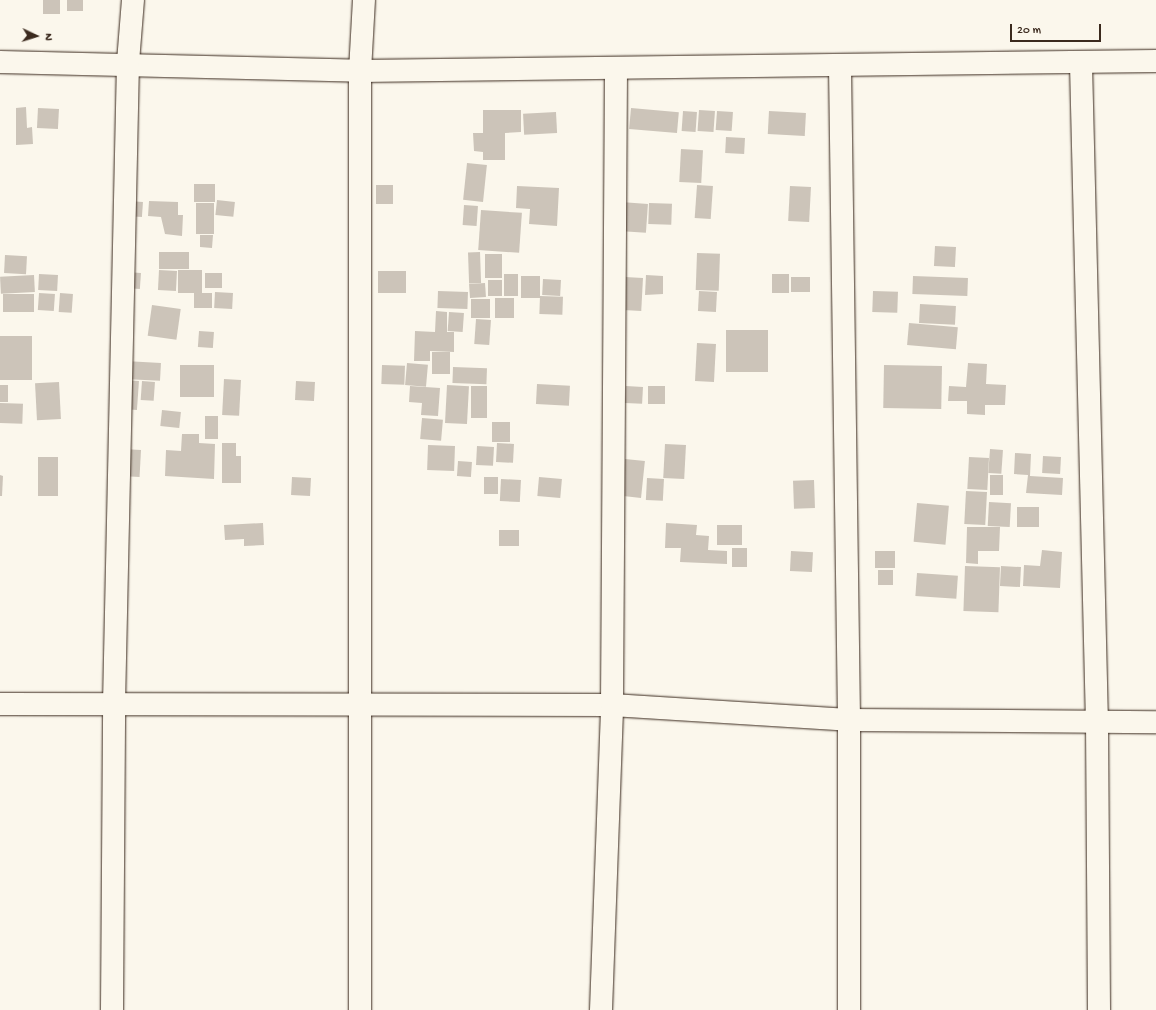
<!DOCTYPE html>
<style>
body{margin:0}
#map{position:relative;width:1156px;height:1010px;overflow:hidden;background:#fbf7ec;font-family:"Gochi Hand",sans-serif}
div>[style]{position:absolute}
[style*='--x']{left:calc(var(--x)*1px);top:calc(var(--y)*1px);width:calc(var(--w)*1px);rotate:calc(var(--a)*1deg)}
.building>*{inset:0;background:#ccc4b9;transform-origin:0 0}
.roads{filter:drop-shadow(0 0 1px #3b2a1e) drop-shadow(0 0 1px #3b2a1e)}
.minor>*{height:22px;margin:-11px;padding:0 11px;transform-origin:11px;border-radius:11px;background:#fbf7ec}
span{translate:-50% -50%;white-space:nowrap;text-align:center;line-height:1.15;-webkit-text-stroke:3px #fbf7ec;paint-order:stroke}
.north{position:absolute;left:16px;top:16px;width:40px;height:40px;-webkit-text-stroke:3px #fbf7ec;paint-order:stroke;rotate:94deg;font-size:11px;font-weight:700;line-height:16px;text-align:center;color:#3b2a1e}
.north::after{content:'';display:block;margin:auto;width:14px;height:18px;background:#3b2a1e;clip-path:polygon(50% 0,100% 100%,50% 72%,0 100%)}
.scale{position:absolute;left:1010px;top:24px;width:91px;height:18px;box-sizing:border-box;border:2px solid #3b2a1e;border-top:0;padding-left:5px;font-size:12px;line-height:14px;white-space:nowrap;color:#3b2a1e;-webkit-text-stroke:3px #fbf7ec;paint-order:stroke}
</style>
<div id="map">
<div class="building">
<div style="left:43px;top:0;width:17px;height:14px"></div>
<div style="left:67px;top:0;width:16px;height:11px"></div>
<div style="clip-path:polygon(26px 107px,27px 128px,32px 127px,33px 144px,16px 145px,16px 108px)"></div>
<div style="left:38px;top:108px;width:21px;height:20px;rotate:3deg"></div>
<div style="left:631px;top:108px;width:48px;height:21px;rotate:5deg"></div>
<div style="clip-path:polygon(483px 110px,521px 110px,521px 132px,505px 133px,505px 160px,483px 160px,483px 152px,474px 151px,473px 133px,483px 133px)"></div>
<div style="left:699px;top:110px;width:16px;height:21px;rotate:4deg"></div>
<div style="left:683px;top:111px;width:14px;height:20px;rotate:4deg"></div>
<div style="left:717px;top:111px;width:16px;height:19px;rotate:4deg"></div>
<div style="left:769px;top:111px;width:37px;height:23px;rotate:3deg"></div>
<div style="left:556px;top:112px;width:21px;height:33px;rotate:87deg"></div>
<div style="left:726px;top:137px;width:19px;height:16px;rotate:3deg"></div>
<div style="left:681px;top:149px;width:22px;height:33px;rotate:3deg"></div>
<div style="left:467px;top:163px;width:20px;height:37px;rotate:6deg"></div>
<div style="left:194px;top:184px;width:21px;height:18px"></div>
<div style="left:376px;top:185px;width:17px;height:19px"></div>
<div style="left:697px;top:185px;width:16px;height:33px;rotate:4deg"></div>
<div style="clip-path:polygon(517px 186px,559px 188px,557px 226px,529px 224px,530px 209px,516px 208px)"></div>
<div style="left:790px;top:186px;width:21px;height:35px;rotate:3deg"></div>
<div style="left:217px;top:200px;width:18px;height:15px;rotate:6deg"></div>
<div style="left:128px;top:201px;width:15px;height:15px;rotate:4deg"></div>
<div style="clip-path:polygon(149px 201px,178px 202px,178px 215px,183px 215px,182px 236px,165px 234px,161px 217px,148px 216px)"></div>
<div style="left:621px;top:202px;width:27px;height:29px;rotate:4deg"></div>
<div style="left:196px;top:203px;width:18px;height:31px"></div>
<div style="left:649px;top:203px;width:23px;height:21px;rotate:2deg"></div>
<div style="left:464px;top:205px;width:14px;height:20px;rotate:4deg"></div>
<div style="left:481px;top:210px;width:41px;height:40px;rotate:4deg"></div>
<div style="clip-path:polygon(200px 235px,213px 235px,212px 248px,200px 247px)"></div>
<div style="left:935px;top:246px;width:21px;height:20px;rotate:3deg"></div>
<div style="left:159px;top:252px;width:30px;height:17px"></div>
<div style="left:480px;top:252px;width:31px;height:12px;rotate:88deg"></div>
<div style="left:697px;top:253px;width:23px;height:37px;rotate:2deg"></div>
<div style="left:485px;top:254px;width:17px;height:24px"></div>
<div style="left:5px;top:255px;width:22px;height:18px;rotate:3deg"></div>
<div style="left:159px;top:270px;width:18px;height:20px;rotate:3deg"></div>
<div style="left:178px;top:270px;width:24px;height:23px"></div>
<div style="left:378px;top:271px;width:28px;height:22px"></div>
<div style="left:126px;top:272px;width:15px;height:16px;rotate:4deg"></div>
<div style="left:205px;top:273px;width:17px;height:15px"></div>
<div style="left:39px;top:274px;width:19px;height:16px;rotate:3deg"></div>
<div style="left:504px;top:274px;width:14px;height:22px"></div>
<div style="left:772px;top:274px;width:17px;height:19px"></div>
<div style="left:34px;top:275px;width:17px;height:34px;rotate:87deg"></div>
<div style="clip-path:polygon(646px 275px,663px 276px,663px 294px,645px 295px)"></div>
<div style="left:521px;top:276px;width:19px;height:22px"></div>
<div style="left:913px;top:276px;width:55px;height:18px;rotate:2deg"></div>
<div style="left:625px;top:277px;width:18px;height:33px;rotate:3deg"></div>
<div style="left:791px;top:277px;width:19px;height:15px"></div>
<div style="left:543px;top:279px;width:18px;height:16px;rotate:3deg"></div>
<div style="left:488px;top:280px;width:14px;height:16px"></div>
<div style="left:485px;top:283px;width:14px;height:16px;rotate:86deg"></div>
<div style="left:438px;top:291px;width:30px;height:17px;rotate:2deg"></div>
<div style="left:699px;top:291px;width:18px;height:20px;rotate:3deg"></div>
<div style="left:873px;top:291px;width:25px;height:21px;rotate:2deg"></div>
<div style="left:215px;top:292px;width:18px;height:16px;rotate:3deg"></div>
<div style="left:39px;top:293px;width:16px;height:17px;rotate:4deg"></div>
<div style="left:60px;top:293px;width:13px;height:19px;rotate:4deg"></div>
<div style="left:194px;top:293px;width:18px;height:15px"></div>
<div style="left:34px;top:294px;width:18px;height:31px;rotate:90deg"></div>
<div style="left:540px;top:296px;width:23px;height:18px;rotate:2deg"></div>
<div style="left:495px;top:298px;width:19px;height:20px"></div>
<div style="left:471px;top:299px;width:19px;height:19px"></div>
<div style="left:920px;top:304px;width:36px;height:19px;rotate:3deg"></div>
<div style="left:152px;top:305px;width:29px;height:31px;rotate:8deg"></div>
<div style="clip-path:polygon(436px 311px,447px 312px,447px 332px,454px 332px,454px 352px,430px 351px,430px 361px,414px 361px,415px 331px,435px 332px)"></div>
<div style="left:449px;top:312px;width:15px;height:19px;rotate:4deg"></div>
<div style="left:476px;top:319px;width:15px;height:25px;rotate:4deg"></div>
<div style="left:909px;top:323px;width:49px;height:22px;rotate:5deg"></div>
<div style="left:726px;top:330px;width:42px;height:42px"></div>
<div style="left:199px;top:331px;width:15px;height:16px;rotate:4deg"></div>
<div style="left:0;top:336px;width:32px;height:44px"></div>
<div style="left:697px;top:343px;width:19px;height:38px;rotate:3deg"></div>
<div style="left:432px;top:352px;width:18px;height:22px"></div>
<div style="left:125px;top:361px;width:36px;height:18px;rotate:3deg"></div>
<div style="left:407px;top:363px;width:21px;height:22px;rotate:5deg"></div>
<div style="clip-path:polygon(968px 363px,987px 364px,986px 384px,1006px 385px,1005px 405px,985px 405px,985px 415px,967px 414px,967px 401px,948px 401px,949px 386px,966px 387px)"></div>
<div style="left:180px;top:365px;width:34px;height:32px"></div>
<div style="left:382px;top:365px;width:23px;height:19px;rotate:2deg"></div>
<div style="left:884px;top:365px;width:58px;height:43px;rotate:1deg"></div>
<div style="left:453px;top:367px;width:34px;height:16px;rotate:2deg"></div>
<div style="left:224px;top:379px;width:17px;height:36px;rotate:3deg"></div>
<div style="left:124px;top:380px;width:15px;height:29px;rotate:4deg"></div>
<div style="left:142px;top:381px;width:13px;height:19px;rotate:4deg"></div>
<div style="left:296px;top:381px;width:19px;height:19px;rotate:3deg"></div>
<div style="left:59px;top:382px;width:37px;height:24px;rotate:87deg"></div>
<div style="left:537px;top:384px;width:33px;height:20px;rotate:3deg"></div>
<div style="left:0;top:385px;width:8px;height:17px"></div>
<div style="left:447px;top:385px;width:22px;height:38px;rotate:3deg"></div>
<div style="clip-path:polygon(410px 386px,440px 388px,438px 416px,421px 415px,422px 403px,409px 402px)"></div>
<div style="left:471px;top:386px;width:16px;height:32px"></div>
<div style="left:626px;top:386px;width:17px;height:17px;rotate:3deg"></div>
<div style="left:648px;top:386px;width:17px;height:18px"></div>
<div style="left:0;top:403px;width:23px;height:20px;rotate:2deg"></div>
<div style="left:162px;top:410px;width:19px;height:16px;rotate:6deg"></div>
<div style="left:205px;top:416px;width:13px;height:23px"></div>
<div style="left:422px;top:418px;width:21px;height:21px;rotate:5deg"></div>
<div style="left:492px;top:422px;width:18px;height:20px"></div>
<div style="clip-path:polygon(182px 434px,199px 434px,199px 443px,215px 444px,214px 479px,165px 476px,166px 450px,181px 451px)"></div>
<div style="clip-path:polygon(222px 443px,236px 443px,236px 456px,241px 456px,241px 483px,222px 483px)"></div>
<div style="left:497px;top:443px;width:17px;height:19px;rotate:3deg"></div>
<div style="left:665px;top:444px;width:21px;height:34px;rotate:3deg"></div>
<div style="left:428px;top:445px;width:27px;height:25px;rotate:2deg"></div>
<div style="left:477px;top:446px;width:17px;height:19px;rotate:3deg"></div>
<div style="left:123px;top:449px;width:18px;height:27px;rotate:3deg"></div>
<div style="left:990px;top:449px;width:13px;height:24px;rotate:4deg"></div>
<div style="clip-path:polygon(1015px 453px,1031px 454px,1030px 476px,1063px 478px,1062px 495px,1026px 493px,1028px 475px,1014px 474px)"></div>
<div style="left:1043px;top:456px;width:18px;height:17px;rotate:3deg"></div>
<div style="left:38px;top:457px;width:20px;height:39px"></div>
<div style="left:969px;top:457px;width:20px;height:32px;rotate:3deg"></div>
<div style="left:625px;top:459px;width:20px;height:37px;rotate:6deg"></div>
<div style="left:458px;top:461px;width:14px;height:15px;rotate:4deg"></div>
<div style="clip-path:polygon(0 475px,3px 476px,2px 496px,0 496px)"></div>
<div style="left:990px;top:475px;width:13px;height:20px"></div>
<div style="left:292px;top:477px;width:19px;height:18px;rotate:3deg"></div>
<div style="left:484px;top:477px;width:14px;height:17px"></div>
<div style="left:539px;top:477px;width:23px;height:19px;rotate:5deg"></div>
<div style="left:647px;top:478px;width:17px;height:22px;rotate:3deg"></div>
<div style="left:501px;top:479px;width:20px;height:22px;rotate:3deg"></div>
<div style="left:814px;top:480px;width:28px;height:21px;rotate:88deg"></div>
<div style="left:966px;top:491px;width:21px;height:33px;rotate:3deg"></div>
<div style="left:989px;top:502px;width:22px;height:24px;rotate:3deg"></div>
<div style="left:917px;top:503px;width:32px;height:39px;rotate:5deg"></div>
<div style="left:1017px;top:507px;width:22px;height:20px"></div>
<div style="clip-path:polygon(263px 523px,264px 545px,244px 546px,244px 539px,225px 540px,224px 525px)"></div>
<div style="clip-path:polygon(666px 523px,697px 525px,696px 535px,709px 536px,708px 550px,727px 551px,727px 564px,680px 562px,681px 548px,665px 548px)"></div>
<div style="left:717px;top:525px;width:25px;height:20px"></div>
<div style="clip-path:polygon(967px 527px,1000px 527px,999px 551px,978px 551px,978px 564px,966px 563px)"></div>
<div style="left:499px;top:530px;width:20px;height:16px"></div>
<div style="left:732px;top:548px;width:15px;height:19px"></div>
<div style="clip-path:polygon(1042px 550px,1062px 552px,1060px 588px,1023px 586px,1024px 565px,1040px 566px)"></div>
<div style="left:791px;top:551px;width:22px;height:20px;rotate:3deg"></div>
<div style="left:875px;top:551px;width:20px;height:17px"></div>
<div style="left:965px;top:566px;width:35px;height:45px;rotate:2deg"></div>
<div style="left:1001px;top:566px;width:20px;height:20px;rotate:3deg"></div>
<div style="left:878px;top:570px;width:15px;height:15px"></div>
<div style="left:917px;top:573px;width:41px;height:23px;rotate:4deg"></div>
</div>
<div class="roads">
<div class="minor">
<div style="--x:0;--y:62;--w:360;--a:1.4"></div>
<div style="--x:360;--y:71;--w:796;--a:-0.72"></div>
<div style="--x:1081;--y:64;--w:658;--a:88.61"></div>
<div style="--x:1097;--y:722;--w:288;--a:89.6"></div>
<div style="--x:840;--y:66;--w:654;--a:89.21"></div>
<div style="--x:849;--y:720;--w:290;--a:90"></div>
<div style="--x:0;--y:704;--w:612;--a:0.09"></div>
<div style="--x:612;--y:705;--w:237;--a:3.6"></div>
<div style="--x:849;--y:720;--w:307;--a:0.4"></div>
<div style="--x:112;--y:1010;--w:306;--a:-89.6"></div>
<div style="--x:114;--y:704;--w:642;--a:-88.75"></div>
<div style="--x:128;--y:62;--w:62;--a:-85.4"></div>
<div style="--x:360;--y:1010;--w:939;--a:-90"></div>
<div style="--x:360;--y:71;--w:71;--a:-86.8"></div>
<div style="--x:601;--y:1010;--w:305;--a:-87.9"></div>
<div style="--x:612;--y:705;--w:635;--a:-89.64"></div>
</div>
</div>
<div class="north">N</div>
<div class="scale">20 m</div>
</div>
